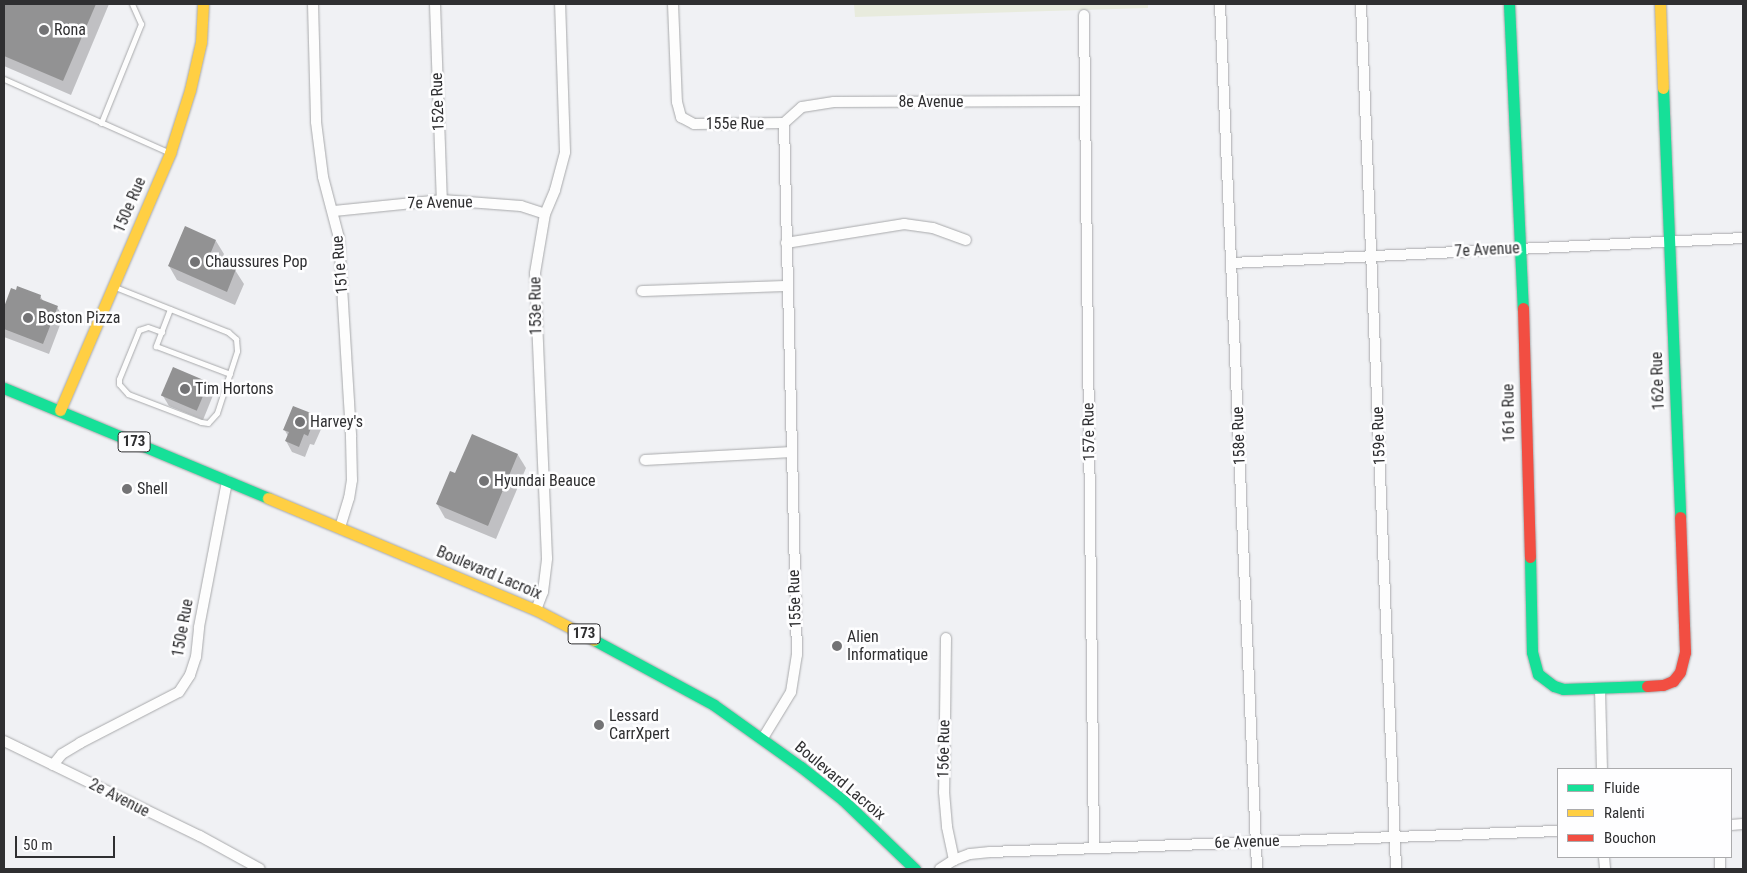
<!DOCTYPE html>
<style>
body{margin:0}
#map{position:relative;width:1747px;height:873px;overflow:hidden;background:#f0f1f4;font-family:"Roboto Condensed",sans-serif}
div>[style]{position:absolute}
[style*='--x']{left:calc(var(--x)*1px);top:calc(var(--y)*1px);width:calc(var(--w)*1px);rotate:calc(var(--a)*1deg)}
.green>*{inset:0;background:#e8ebdd}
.shadow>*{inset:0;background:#0003}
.building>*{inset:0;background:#929293;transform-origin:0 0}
.roads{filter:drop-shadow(0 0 1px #a8a9ab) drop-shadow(0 0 1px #a8a9ab)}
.lane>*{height:5px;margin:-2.5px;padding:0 2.5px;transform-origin:2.5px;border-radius:2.5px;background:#fdfdfd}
.street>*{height:10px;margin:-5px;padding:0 5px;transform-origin:5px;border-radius:5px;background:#fdfdfd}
.fast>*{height:11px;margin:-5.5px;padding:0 5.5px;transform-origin:5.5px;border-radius:5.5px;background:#16e098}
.slow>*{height:11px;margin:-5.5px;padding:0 5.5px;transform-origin:5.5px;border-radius:5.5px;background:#ffcf43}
.jam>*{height:11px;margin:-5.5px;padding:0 5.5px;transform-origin:5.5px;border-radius:5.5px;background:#f24e42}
.dots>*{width:14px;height:14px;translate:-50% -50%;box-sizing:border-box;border:2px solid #fefeff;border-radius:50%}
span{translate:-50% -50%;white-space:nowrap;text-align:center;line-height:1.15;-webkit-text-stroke:5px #fefeff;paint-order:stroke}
.shield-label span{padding:1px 4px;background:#fefeff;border:1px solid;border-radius:4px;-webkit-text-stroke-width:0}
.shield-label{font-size:15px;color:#2f2f31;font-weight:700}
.poi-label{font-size:16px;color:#2f2f31}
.left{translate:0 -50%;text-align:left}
.street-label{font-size:16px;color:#2f2f31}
.frame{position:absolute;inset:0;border:5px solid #2f2f31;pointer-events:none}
.legend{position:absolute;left:1557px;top:768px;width:175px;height:90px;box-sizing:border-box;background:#fefeff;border:1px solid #ababad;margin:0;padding:6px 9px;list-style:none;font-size:15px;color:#2f2f31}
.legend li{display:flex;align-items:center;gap:10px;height:25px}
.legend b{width:25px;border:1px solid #ababad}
.scale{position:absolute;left:15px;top:836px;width:100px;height:22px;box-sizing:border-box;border:2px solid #2f2f31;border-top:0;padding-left:6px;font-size:15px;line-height:18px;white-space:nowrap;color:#2f2f31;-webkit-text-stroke:4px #fefeff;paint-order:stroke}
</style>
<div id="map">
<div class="green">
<div style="clip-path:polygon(854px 4px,1148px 4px,1148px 8px,855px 17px)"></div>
</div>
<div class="shadow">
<div style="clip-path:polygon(4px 4px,109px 4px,71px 95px,4px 66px)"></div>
<div style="clip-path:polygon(216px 241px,224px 254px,220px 263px,235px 270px,244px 284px,235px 305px,177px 280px,169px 266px)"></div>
<div style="clip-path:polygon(12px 289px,40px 296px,44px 302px,57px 307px,63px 317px,49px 354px,4px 337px,4px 311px)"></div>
<div style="clip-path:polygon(208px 383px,214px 393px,203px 420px,169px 406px,163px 396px)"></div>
<div style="clip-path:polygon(294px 407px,316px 416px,322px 427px,314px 445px,310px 444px,305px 457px,292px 452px,286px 441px,288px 436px,284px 429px)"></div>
<div style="clip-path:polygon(518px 455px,526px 468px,496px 539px,445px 518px,437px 504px,456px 474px)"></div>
</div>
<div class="building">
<div style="clip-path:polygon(4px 4px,96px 4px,63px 81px,4px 56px)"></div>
<div style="clip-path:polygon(185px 226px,216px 240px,209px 257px,236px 269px,227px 292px,168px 266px)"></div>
<div style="clip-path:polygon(17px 286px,41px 295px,40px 299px,58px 306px,43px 344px,4px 329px,4px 307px,11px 288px,16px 290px)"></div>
<div style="left:173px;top:367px;width:39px;height:31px;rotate:23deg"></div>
<div style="clip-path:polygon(293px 406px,316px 415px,308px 436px,304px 434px,299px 447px,285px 441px,289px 432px,283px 430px)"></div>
<div style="clip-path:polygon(472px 434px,518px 454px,488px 526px,436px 504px,450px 471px,455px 473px)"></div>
</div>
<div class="roads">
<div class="lane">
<div style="--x:4;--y:79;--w:180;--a:24"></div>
<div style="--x:101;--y:123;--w:107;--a:-68"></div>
<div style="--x:141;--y:24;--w:22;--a:-114"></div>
<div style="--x:115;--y:287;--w:122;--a:21.7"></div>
<div style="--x:228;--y:332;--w:11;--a:41"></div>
<div style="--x:236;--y:339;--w:12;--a:85"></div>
<div style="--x:237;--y:351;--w:65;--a:107.9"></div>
<div style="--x:217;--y:413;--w:13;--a:132"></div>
<div style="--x:208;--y:423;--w:7;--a:-172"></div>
<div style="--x:201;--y:422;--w:78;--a:-159"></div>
<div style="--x:128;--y:394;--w:13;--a:-132"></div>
<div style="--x:119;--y:384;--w:5;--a:-90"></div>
<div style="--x:119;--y:379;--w:53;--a:-67.8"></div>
<div style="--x:139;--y:330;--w:9;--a:-18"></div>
<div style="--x:148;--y:327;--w:15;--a:20"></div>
<div style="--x:170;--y:309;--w:40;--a:111"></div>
<div style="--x:156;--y:346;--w:79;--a:20.7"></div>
</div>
<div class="street">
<div style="--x:313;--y:4;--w:118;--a:88.5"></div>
<div style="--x:316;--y:122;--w:55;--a:82.7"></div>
<div style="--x:323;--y:177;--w:63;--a:75.3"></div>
<div style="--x:339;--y:238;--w:199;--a:86.5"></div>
<div style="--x:351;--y:437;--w:43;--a:88.7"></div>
<div style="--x:352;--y:480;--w:18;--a:99"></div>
<div style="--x:349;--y:498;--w:31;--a:107"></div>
<div style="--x:435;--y:4;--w:196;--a:88"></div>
<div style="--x:673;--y:4;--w:98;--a:87.7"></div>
<div style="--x:677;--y:102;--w:16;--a:75"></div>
<div style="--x:681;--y:117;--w:15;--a:28"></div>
<div style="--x:694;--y:124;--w:90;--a:-0.6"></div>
<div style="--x:1220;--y:4;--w:866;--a:87.55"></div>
<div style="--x:1361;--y:4;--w:866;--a:87.68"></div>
<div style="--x:1084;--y:15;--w:833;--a:89.31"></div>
<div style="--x:784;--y:123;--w:24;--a:-42"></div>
<div style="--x:802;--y:107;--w:32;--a:-9"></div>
<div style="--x:834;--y:102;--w:250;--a:-0.2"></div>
<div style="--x:334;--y:211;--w:109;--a:-5.8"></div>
<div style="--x:442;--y:200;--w:79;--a:4.3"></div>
<div style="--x:521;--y:206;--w:25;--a:18"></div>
<div style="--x:786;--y:243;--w:120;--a:-9.1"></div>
<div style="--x:904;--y:224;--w:29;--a:8"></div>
<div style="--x:933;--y:228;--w:35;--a:20"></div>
<div style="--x:1232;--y:263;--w:512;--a:-2.8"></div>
<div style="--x:642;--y:291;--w:145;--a:-2"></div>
<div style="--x:645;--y:460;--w:147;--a:-3.1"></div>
<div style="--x:536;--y:610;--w:19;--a:-69"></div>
<div style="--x:543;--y:592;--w:34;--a:-83"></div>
<div style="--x:547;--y:558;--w:285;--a:-92.4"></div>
<div style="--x:535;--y:273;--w:60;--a:-80.4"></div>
<div style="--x:545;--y:214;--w:26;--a:-67"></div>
<div style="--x:555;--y:190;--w:39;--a:-75"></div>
<div style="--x:565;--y:152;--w:148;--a:-91.9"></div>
<div style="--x:946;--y:638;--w:154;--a:90.7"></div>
<div style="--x:944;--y:792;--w:35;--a:85"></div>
<div style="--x:947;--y:827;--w:34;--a:78"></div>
<div style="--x:1600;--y:689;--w:80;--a:88.6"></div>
<div style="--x:763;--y:738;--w:54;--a:-58.7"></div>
<div style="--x:791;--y:692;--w:37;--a:-81"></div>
<div style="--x:797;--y:655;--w:532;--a:-91.4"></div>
<div style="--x:4;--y:741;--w:218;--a:25.9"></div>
<div style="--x:200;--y:836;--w:68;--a:28.8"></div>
<div style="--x:53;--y:765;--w:14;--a:-51"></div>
<div style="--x:62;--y:754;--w:21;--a:-31"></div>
<div style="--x:80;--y:743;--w:111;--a:-27.3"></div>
<div style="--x:179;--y:692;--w:20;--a:-57"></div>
<div style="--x:190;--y:675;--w:19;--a:-72"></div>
<div style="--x:196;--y:657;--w:30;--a:-84"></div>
<div style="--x:199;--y:627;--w:149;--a:-79.1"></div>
<div style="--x:1731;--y:825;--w:12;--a:-5"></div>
<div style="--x:1604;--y:857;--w:12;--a:85"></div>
<div style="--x:1720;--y:857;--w:12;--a:90"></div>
<div style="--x:940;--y:869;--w:17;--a:-33"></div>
<div style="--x:954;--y:860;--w:17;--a:-21"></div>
<div style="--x:970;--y:854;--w:20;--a:-6"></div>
<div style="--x:990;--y:852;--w:568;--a:-2.12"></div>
</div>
<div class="fast">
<div style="--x:1509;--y:4;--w:304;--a:87.4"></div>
<div style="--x:1663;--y:88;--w:429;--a:87.7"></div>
<div style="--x:4;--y:388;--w:286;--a:22.6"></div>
<div style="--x:1530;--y:557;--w:95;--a:88.8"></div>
<div style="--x:1532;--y:652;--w:23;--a:75"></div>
<div style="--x:1538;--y:674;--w:20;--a:37"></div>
<div style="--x:1554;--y:686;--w:9;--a:18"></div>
<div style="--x:1563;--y:689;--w:84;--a:-2"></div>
<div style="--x:594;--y:640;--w:136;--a:28.4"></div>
<div style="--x:714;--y:705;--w:107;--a:35.5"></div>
<div style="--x:801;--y:767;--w:53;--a:38.2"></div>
<div style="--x:843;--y:800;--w:100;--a:43.8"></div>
</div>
<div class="slow">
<div style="--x:1660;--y:4;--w:84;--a:88"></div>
<div style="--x:60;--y:410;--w:280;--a:-66.8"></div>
<div style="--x:170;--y:153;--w:66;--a:-72.4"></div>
<div style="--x:190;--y:90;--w:49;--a:-77.1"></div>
<div style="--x:201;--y:42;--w:38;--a:-87"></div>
<div style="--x:268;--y:498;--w:290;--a:22.7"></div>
<div style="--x:536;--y:610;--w:65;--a:27.3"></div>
</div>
<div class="jam">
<div style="--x:1523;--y:308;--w:249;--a:88.4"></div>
<div style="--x:1647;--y:686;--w:16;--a:-4"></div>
<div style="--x:1663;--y:685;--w:11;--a:-22"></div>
<div style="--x:1673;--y:681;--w:11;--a:-52"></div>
<div style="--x:1680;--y:672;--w:21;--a:-76"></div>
<div style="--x:1685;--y:652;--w:135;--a:-92.1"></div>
</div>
</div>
<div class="dots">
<div style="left:44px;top:30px;background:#737375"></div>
<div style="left:195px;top:262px;background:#737375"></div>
<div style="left:28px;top:318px;background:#737375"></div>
<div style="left:185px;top:389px;background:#737375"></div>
<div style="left:300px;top:422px;background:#737375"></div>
<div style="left:484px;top:481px;background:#737375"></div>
<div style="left:127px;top:489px;background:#737375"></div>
<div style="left:837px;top:646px;background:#737375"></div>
<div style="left:599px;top:725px;background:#737375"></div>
</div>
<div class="shield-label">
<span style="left:134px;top:442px">173</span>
<span style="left:584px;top:634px">173</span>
</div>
<div class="poi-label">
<span class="left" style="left:54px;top:30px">Rona</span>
<span class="left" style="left:205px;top:262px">Chaussures Pop</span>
<span class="left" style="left:38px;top:318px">Boston Pizza</span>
<span class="left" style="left:195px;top:389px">Tim Hortons</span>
<span class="left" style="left:310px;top:422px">Harvey's</span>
<span class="left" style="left:494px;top:481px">Hyundai Beauce</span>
<span class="left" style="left:137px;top:489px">Shell</span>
<span class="left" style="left:847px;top:646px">Alien<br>Informatique</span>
<span class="left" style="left:609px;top:725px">Lessard<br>CarrXpert</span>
</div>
<div class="street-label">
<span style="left:438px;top:102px;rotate:-92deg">152e Rue</span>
<span style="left:931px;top:102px">8e Avenue</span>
<span style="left:735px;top:124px">155e Rue</span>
<span style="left:440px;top:203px;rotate:-1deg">7e Avenue</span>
<span style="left:130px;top:205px;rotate:-67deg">150e Rue</span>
<span style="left:1487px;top:250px;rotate:-3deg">7e Avenue</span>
<span style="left:340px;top:265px;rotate:-95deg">151e Rue</span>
<span style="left:536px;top:306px;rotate:-91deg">153e Rue</span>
<span style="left:1658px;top:381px;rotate:-92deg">162e Rue</span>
<span style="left:1509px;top:413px;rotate:-91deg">161e Rue</span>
<span style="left:1089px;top:432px;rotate:-91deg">157e Rue</span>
<span style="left:1239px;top:436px;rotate:-92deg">158e Rue</span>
<span style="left:1379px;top:436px;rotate:-92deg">159e Rue</span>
<span style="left:489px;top:573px;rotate:23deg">Boulevard Lacroix</span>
<span style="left:795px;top:599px;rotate:-92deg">155e Rue</span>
<span style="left:183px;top:628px;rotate:-80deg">150e Rue</span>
<span style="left:944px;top:749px;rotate:-89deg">156e Rue</span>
<span style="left:840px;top:781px;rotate:40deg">Boulevard Lacroix</span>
<span style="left:119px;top:798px;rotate:27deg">2e Avenue</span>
<span style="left:1247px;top:842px;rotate:-2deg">6e Avenue</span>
</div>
<div class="frame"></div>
<ul class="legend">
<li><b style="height:6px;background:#16e098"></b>Fluide</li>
<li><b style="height:6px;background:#ffcf43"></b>Ralenti</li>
<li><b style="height:6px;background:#f24e42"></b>Bouchon</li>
</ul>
<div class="scale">50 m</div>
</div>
